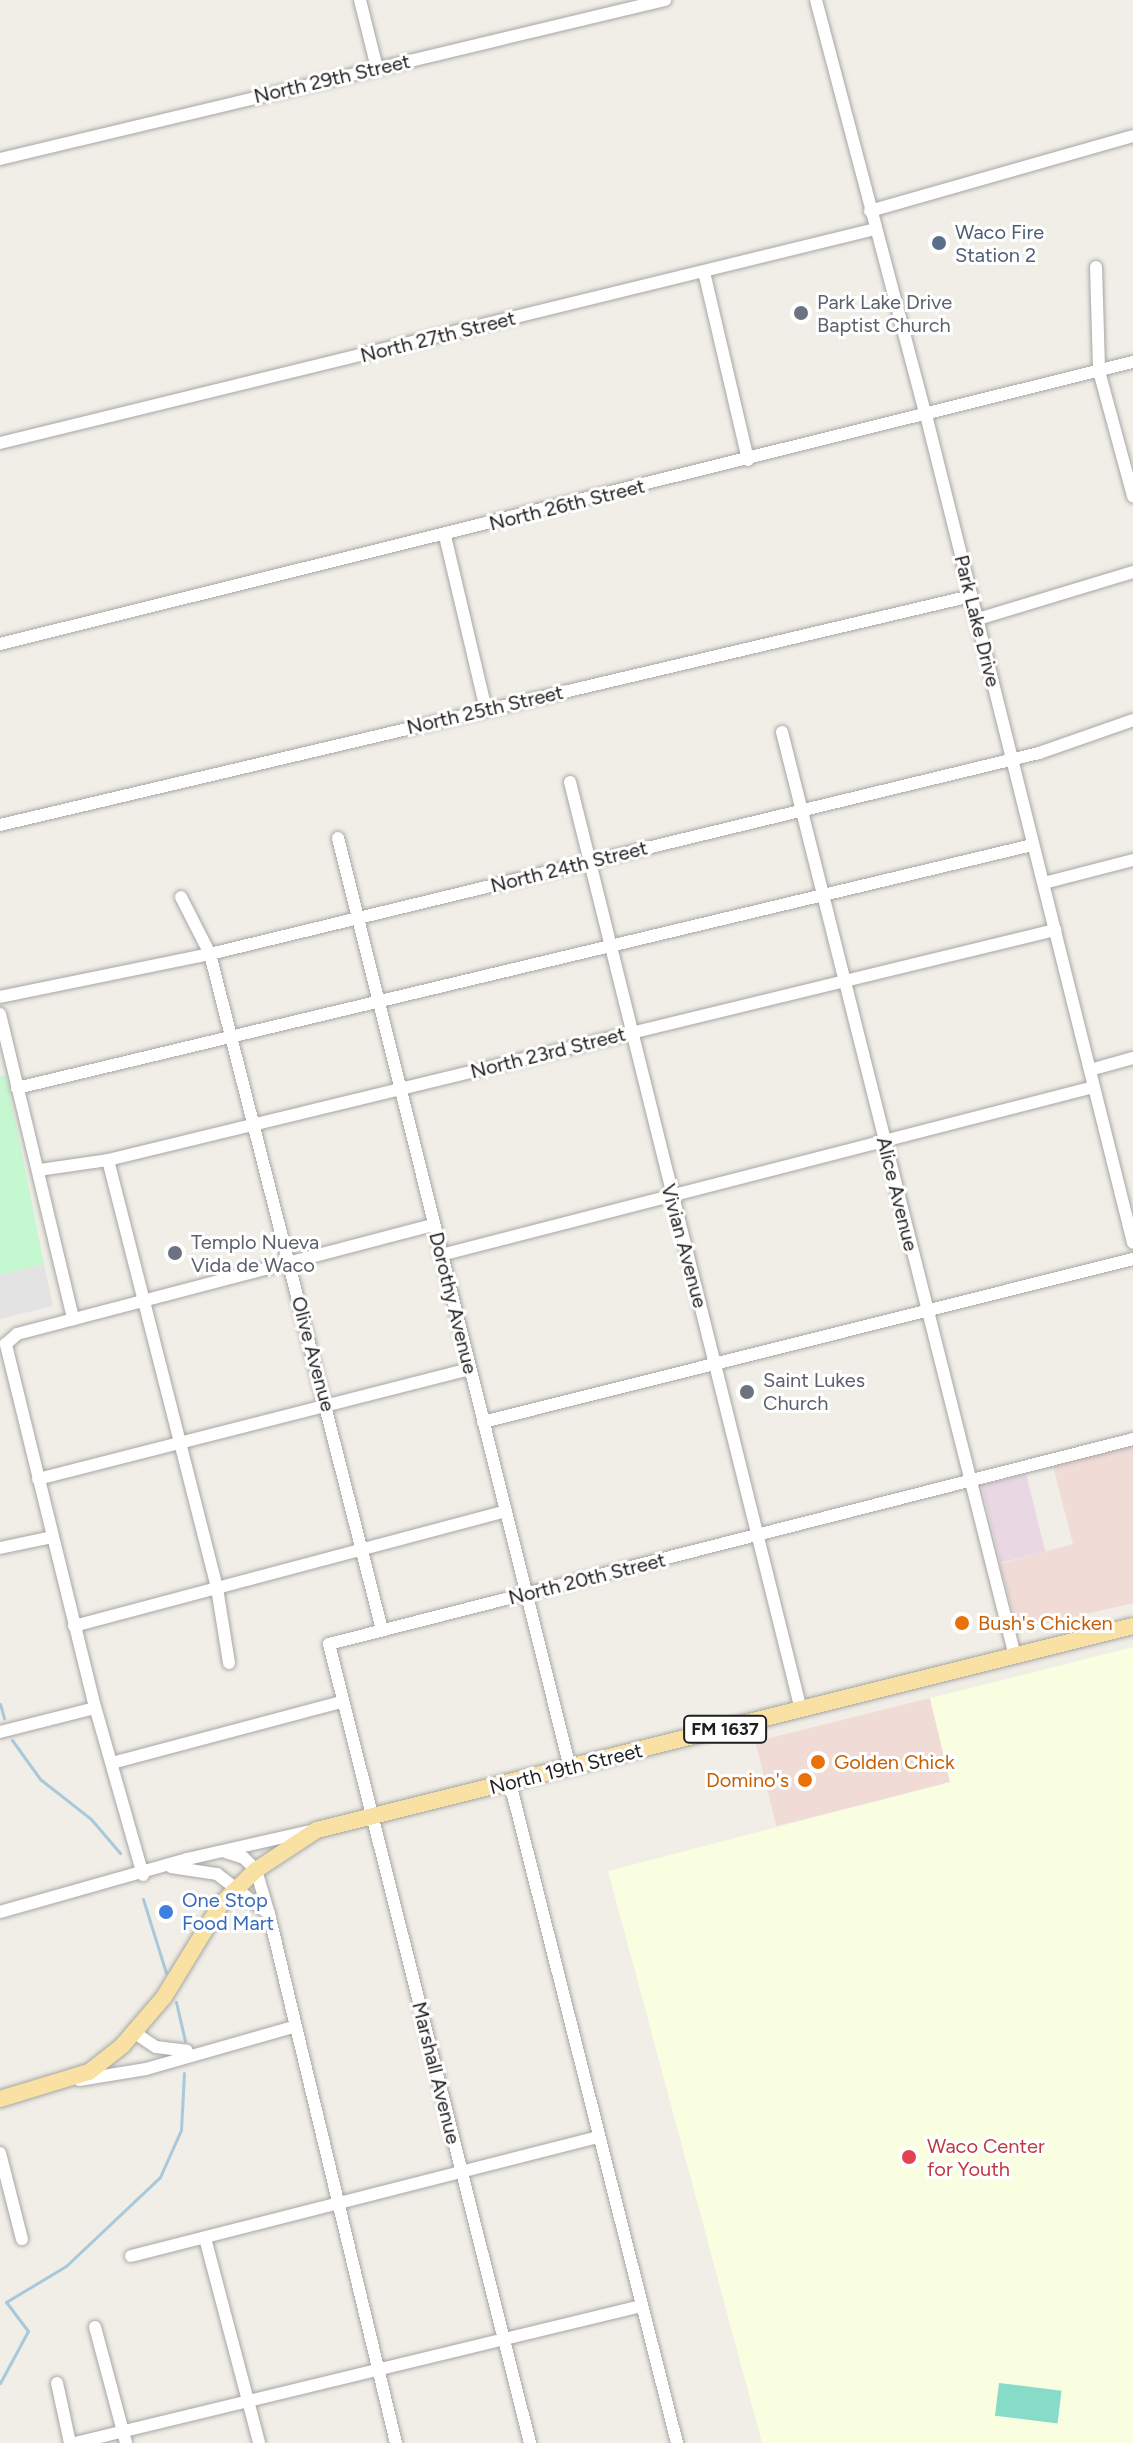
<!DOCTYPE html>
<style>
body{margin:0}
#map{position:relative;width:1133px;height:2443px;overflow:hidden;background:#f0eee6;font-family:Figtree,sans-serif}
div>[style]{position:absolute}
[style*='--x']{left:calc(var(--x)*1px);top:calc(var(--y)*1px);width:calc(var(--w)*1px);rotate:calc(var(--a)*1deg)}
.commercial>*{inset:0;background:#f0dbd6;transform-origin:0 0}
.industrial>*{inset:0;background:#e9d8e3;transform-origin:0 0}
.education>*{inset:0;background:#f9fee1}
.park>*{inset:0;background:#c5f8d1}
.pitch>*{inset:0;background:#87dcc8;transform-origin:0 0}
.parking>*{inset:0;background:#e3e3e3}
.stream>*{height:3px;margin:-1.5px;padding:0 1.5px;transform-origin:1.5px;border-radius:1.5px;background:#a8c8dc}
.roads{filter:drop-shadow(0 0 2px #a6a6a6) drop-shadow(0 0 2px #a6a6a6)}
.minor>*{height:12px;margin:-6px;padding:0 6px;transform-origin:6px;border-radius:6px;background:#fff}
.major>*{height:16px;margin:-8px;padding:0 8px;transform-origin:8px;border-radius:8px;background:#f8e1a3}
.dots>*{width:22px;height:22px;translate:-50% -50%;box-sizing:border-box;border:4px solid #fff;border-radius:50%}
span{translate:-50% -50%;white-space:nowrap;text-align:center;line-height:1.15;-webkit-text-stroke:6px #fff;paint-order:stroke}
.shield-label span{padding:2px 6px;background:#fff;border:2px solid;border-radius:6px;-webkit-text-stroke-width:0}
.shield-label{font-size:18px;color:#1f1f1f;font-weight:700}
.street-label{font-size:20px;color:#1f1f1f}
.service-label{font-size:20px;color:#4e5e75}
.left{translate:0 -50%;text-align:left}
.worship-label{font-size:20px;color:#5b616d}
.food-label{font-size:20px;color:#c56008}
.right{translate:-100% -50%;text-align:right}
.shop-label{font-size:20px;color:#366cbe}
.health-label{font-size:20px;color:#be3a42}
</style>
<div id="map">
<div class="commercial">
<div style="clip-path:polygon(1133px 1445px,1133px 1603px,1018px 1630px,1000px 1564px,1073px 1544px,1053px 1466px)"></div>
<div style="left:930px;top:1698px;width:87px;height:180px;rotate:76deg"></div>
</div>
<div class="industrial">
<div style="left:1026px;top:1474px;width:80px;height:46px;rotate:76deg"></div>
</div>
<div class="education">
<div style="clip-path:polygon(1133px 1647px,1133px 2443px,762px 2443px,608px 1871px,950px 1782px,930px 1698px)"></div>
</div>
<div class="park">
<div style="clip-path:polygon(6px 1075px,44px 1264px,0 1275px,0 1076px)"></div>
</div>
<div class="pitch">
<div style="left:999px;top:2383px;width:63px;height:33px;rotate:7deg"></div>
</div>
<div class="parking">
<div style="clip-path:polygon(44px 1264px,53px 1306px,0 1319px,0 1275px)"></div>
</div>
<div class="stream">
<div style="--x:0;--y:1704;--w:15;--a:74"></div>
<div style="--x:12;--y:1740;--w:48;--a:54.3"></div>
<div style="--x:40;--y:1779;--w:65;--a:38.1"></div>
<div style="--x:91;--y:1819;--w:45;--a:49.5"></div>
<div style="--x:143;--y:1899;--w:77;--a:72.7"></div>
<div style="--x:176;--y:2002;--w:40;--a:77"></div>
<div style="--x:0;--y:2383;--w:59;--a:-61.7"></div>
<div style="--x:28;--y:2331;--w:36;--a:-127"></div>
<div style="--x:6;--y:2302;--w:70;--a:-31"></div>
<div style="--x:66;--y:2266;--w:129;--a:-43.4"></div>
<div style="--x:160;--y:2177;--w:51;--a:-65.9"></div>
<div style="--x:181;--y:2130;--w:57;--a:-87"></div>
</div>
<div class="roads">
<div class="minor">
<div style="--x:360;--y:0;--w:70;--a:76"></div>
<div style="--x:816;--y:0;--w:429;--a:75.2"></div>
<div style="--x:926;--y:415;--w:853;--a:75.96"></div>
<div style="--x:0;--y:159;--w:684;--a:-13.45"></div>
<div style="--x:870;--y:211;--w:273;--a:-15.9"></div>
<div style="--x:1096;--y:267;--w:104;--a:88.3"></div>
<div style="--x:1099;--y:371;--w:130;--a:74.8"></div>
<div style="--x:704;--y:272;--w:193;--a:76.8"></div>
<div style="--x:0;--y:443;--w:901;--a:-13.74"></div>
<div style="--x:445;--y:536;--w:178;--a:76.7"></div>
<div style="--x:978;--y:619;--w:162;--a:-16.9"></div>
<div style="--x:0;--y:644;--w:1168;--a:-13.98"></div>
<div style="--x:782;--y:732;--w:953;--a:75.85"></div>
<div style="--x:570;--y:782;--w:956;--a:76.02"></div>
<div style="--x:0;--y:825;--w:998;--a:-13.27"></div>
<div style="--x:338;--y:838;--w:959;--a:75.99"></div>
<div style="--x:1044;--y:883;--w:92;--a:-14.5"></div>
<div style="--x:181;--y:897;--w:64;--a:63"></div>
<div style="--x:210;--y:954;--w:698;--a:75.72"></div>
<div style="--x:0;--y:997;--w:214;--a:-11.6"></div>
<div style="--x:210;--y:954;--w:853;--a:-13.63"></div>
<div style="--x:1039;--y:753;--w:100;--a:-19.3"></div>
<div style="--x:0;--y:1014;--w:314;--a:76.5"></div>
<div style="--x:1090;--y:1070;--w:45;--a:-15.6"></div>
<div style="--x:17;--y:1088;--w:1044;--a:-13.46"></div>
<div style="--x:108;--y:1160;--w:442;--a:75.7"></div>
<div style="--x:217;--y:1588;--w:76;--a:80.9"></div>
<div style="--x:39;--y:1170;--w:70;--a:-8.2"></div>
<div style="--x:108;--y:1160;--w:975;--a:-13.65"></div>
<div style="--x:441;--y:1255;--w:674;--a:-14.43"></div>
<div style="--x:483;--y:1422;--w:670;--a:-14.08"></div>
<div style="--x:38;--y:1479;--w:445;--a:-14.3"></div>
<div style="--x:0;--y:1548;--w:53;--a:-11.9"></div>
<div style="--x:74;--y:1626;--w:447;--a:-14.9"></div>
<div style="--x:0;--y:1732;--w:98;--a:-14.2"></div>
<div style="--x:112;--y:1763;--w:238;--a:-14.9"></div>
<div style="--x:510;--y:1783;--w:681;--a:75.8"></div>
<div style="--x:171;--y:1867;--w:47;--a:8.7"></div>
<div style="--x:217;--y:1874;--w:66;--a:37.6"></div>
<div style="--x:269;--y:1914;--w:46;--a:-106.5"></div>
<div style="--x:256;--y:1870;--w:17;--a:-135"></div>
<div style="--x:244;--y:1858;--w:20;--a:-162"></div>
<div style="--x:143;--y:1875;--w:183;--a:-105.9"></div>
<div style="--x:93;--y:1699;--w:366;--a:-103.8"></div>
<div style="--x:6;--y:1344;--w:15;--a:-42"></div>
<div style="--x:17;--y:1334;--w:430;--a:-14.7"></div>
<div style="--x:0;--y:1912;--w:194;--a:-15.8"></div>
<div style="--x:187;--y:1859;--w:126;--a:-12.8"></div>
<div style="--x:269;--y:1914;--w:544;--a:76.5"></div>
<div style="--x:135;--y:2033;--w:25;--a:34"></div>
<div style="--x:156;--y:2047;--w:31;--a:7"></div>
<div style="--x:79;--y:2080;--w:68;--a:-9.3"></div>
<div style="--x:146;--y:2069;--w:153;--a:-15.9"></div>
<div style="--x:0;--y:2153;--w:89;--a:75.7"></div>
<div style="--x:205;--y:2238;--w:212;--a:75.2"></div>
<div style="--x:131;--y:2256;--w:482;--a:-14.3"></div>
<div style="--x:95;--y:2327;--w:120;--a:75"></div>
<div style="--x:57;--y:2383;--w:61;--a:77.8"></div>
<div style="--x:75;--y:2443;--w:582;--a:-13.61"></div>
<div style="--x:530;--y:2443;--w:824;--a:-104.12"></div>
<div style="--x:329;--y:1644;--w:830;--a:-14.3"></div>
</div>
<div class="major">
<div style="--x:0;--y:2099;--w:93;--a:-16.9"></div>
<div style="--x:89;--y:2072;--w:42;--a:-38.2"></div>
<div style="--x:122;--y:2046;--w:65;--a:-49.4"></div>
<div style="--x:164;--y:1997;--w:109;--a:-58.5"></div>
<div style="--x:221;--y:1904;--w:49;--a:-44.2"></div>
<div style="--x:256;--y:1870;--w:73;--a:-33.3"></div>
<div style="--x:317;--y:1830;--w:841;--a:-14.04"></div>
</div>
</div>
<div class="dots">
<div style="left:939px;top:243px;background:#5c6f8a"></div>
<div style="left:801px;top:313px;background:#6b7280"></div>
<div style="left:175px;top:1253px;background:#6b7280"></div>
<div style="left:747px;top:1392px;background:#6b7280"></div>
<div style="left:962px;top:1623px;background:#e8710a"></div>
<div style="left:818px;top:1762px;background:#e8710a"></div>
<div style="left:805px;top:1780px;background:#e8710a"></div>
<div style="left:166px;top:1912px;background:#3f7fe0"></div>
<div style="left:909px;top:2157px;background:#e0444e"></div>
</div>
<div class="shield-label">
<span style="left:725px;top:1729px">FM 1637</span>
</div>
<div class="street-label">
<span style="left:332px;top:79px;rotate:-13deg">North 29th Street</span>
<span style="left:438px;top:337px;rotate:-14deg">North 27th Street</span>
<span style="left:567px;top:505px;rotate:-14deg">North 26th Street</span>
<span style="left:977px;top:621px;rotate:76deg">Park Lake Drive</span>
<span style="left:485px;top:710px;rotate:-13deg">North 25th Street</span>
<span style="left:569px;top:867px;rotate:-14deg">North 24th Street</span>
<span style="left:548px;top:1053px;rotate:-14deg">North 23rd Street</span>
<span style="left:897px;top:1194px;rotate:76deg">Alice Avenue</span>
<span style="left:684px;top:1246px;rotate:75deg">Vivian Avenue</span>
<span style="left:453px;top:1303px;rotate:76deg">Dorothy Avenue</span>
<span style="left:313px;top:1354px;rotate:75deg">Olive Avenue</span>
<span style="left:587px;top:1579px;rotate:-14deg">North 20th Street</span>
<span style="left:566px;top:1769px;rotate:-14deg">North 19th Street</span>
<span style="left:436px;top:2073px;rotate:76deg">Marshall Avenue</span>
</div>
<div class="service-label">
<span class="left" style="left:955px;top:244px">Waco Fire<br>Station 2</span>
</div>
<div class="worship-label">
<span class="left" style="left:817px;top:314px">Park Lake Drive<br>Baptist Church</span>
<span class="left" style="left:191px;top:1254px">Templo Nueva<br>Vida de Waco</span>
<span class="left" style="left:763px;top:1392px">Saint Lukes<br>Church</span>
</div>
<div class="food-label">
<span class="left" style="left:978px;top:1623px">Bush's Chicken</span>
<span class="left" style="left:834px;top:1762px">Golden Chick</span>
<span class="right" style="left:789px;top:1780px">Domino's</span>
</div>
<div class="shop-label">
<span class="left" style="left:182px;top:1912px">One Stop<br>Food Mart</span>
</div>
<div class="health-label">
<span class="left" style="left:927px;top:2158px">Waco Center<br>for Youth</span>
</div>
</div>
